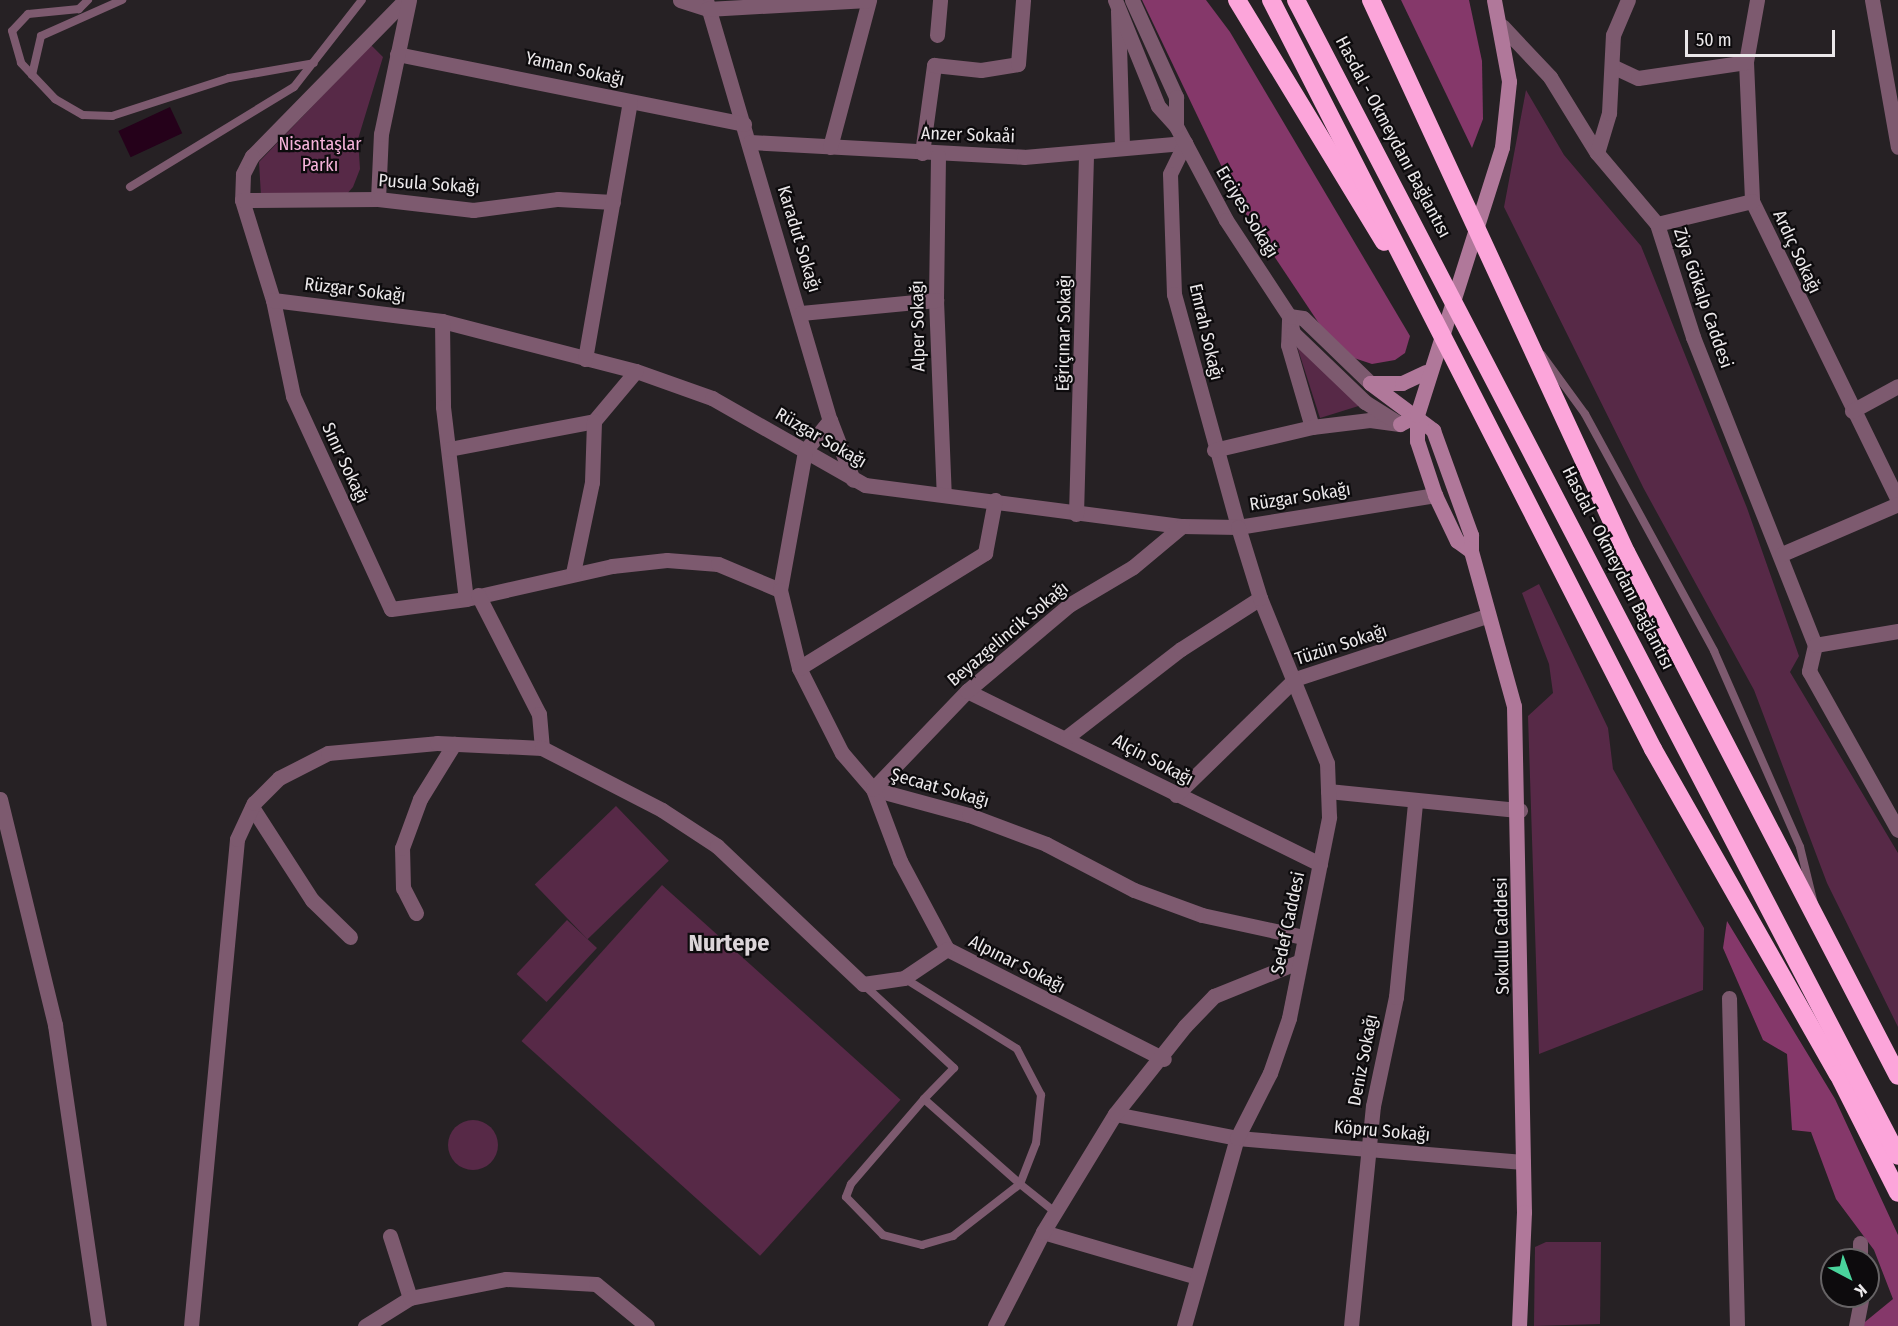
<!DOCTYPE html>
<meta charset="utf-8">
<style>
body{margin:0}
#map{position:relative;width:1898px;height:1326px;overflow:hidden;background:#262124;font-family:"Fira Sans Condensed",sans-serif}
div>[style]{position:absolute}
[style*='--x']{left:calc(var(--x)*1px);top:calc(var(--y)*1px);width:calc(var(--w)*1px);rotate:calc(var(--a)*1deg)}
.green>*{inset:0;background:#572947;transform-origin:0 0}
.round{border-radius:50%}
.forest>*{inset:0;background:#85386a}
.water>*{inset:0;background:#25011a;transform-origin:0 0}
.service>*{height:8px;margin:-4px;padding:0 4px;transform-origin:4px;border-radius:4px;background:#7d5a6f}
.minor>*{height:15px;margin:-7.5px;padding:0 7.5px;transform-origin:7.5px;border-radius:7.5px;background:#7d5a6f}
.tertiary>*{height:15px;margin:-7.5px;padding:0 7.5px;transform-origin:7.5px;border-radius:7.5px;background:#7d5a6f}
.secondary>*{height:15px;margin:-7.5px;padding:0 7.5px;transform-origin:7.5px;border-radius:7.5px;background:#b0789a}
.motorway>*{height:18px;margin:-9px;padding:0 9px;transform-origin:9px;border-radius:9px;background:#fca5da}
span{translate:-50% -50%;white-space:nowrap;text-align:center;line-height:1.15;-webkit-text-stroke:4.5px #0d0b0d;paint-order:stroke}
.street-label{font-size:18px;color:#ebe8ea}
.park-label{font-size:18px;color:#f6b4db}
.district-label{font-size:24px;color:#dcd5d9;font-weight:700}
.north{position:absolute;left:1820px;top:1248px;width:60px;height:60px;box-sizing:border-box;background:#0d0b0d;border:2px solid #666365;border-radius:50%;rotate:139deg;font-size:16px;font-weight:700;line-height:24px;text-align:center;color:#ebe8ea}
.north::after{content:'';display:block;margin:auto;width:21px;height:27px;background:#49d49c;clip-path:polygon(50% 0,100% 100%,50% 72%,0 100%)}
.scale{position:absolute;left:1685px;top:30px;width:150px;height:27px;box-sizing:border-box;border:3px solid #ebe8ea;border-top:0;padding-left:8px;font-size:18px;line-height:21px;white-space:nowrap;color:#ebe8ea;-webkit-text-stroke:4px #0d0b0d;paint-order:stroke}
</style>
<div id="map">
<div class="green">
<div style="clip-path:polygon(371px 45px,383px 57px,358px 139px,360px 169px,353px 187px,346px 195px,261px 196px,259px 162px)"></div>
<div style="clip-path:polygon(1526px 90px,1564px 155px,1641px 246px,1747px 508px,1799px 656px,1790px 672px,1898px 853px,1898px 1027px,1827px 883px,1754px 690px,1644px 489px,1504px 207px)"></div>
<div style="clip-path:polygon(1295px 340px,1365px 404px,1320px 418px)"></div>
<div style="clip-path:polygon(1539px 584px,1608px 728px,1613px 769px,1704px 928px,1703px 990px,1539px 1054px,1528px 716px,1553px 693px,1549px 664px,1522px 593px)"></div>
<div style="left:616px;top:806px;width:76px;height:113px;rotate:46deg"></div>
<div style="left:662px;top:885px;width:321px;height:210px;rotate:42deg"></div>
<div style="left:567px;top:920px;width:41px;height:74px;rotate:43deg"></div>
<div class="round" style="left:448px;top:1120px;width:50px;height:50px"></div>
<div style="clip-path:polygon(1546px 1242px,1601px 1242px,1600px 1324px,1534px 1326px,1535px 1247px)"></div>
</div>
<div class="forest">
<div style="clip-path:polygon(1142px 0,1206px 0,1230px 32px,1410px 336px,1405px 353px,1395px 360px,1372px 364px,1351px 357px,1322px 328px,1240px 205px)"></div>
<div style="clip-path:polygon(1401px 0,1469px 0,1482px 61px,1483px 119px,1472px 148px)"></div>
<div style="clip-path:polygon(1727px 921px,1835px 1099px,1898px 1235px,1898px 1326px,1860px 1326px,1893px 1299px,1874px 1250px,1836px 1199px,1811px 1132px,1792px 1130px,1787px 1054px,1763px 1040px,1723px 948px)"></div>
</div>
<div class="water">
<div style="left:170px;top:107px;width:29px;height:57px;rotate:65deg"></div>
</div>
<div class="service">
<div style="--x:88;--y:0;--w:13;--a:135"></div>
<div style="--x:79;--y:9;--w:51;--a:174.4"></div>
<div style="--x:28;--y:14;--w:23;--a:133"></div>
<div style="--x:12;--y:31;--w:33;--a:74"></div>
<div style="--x:21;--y:63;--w:50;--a:46.6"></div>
<div style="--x:55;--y:99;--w:32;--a:30"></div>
<div style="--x:83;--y:115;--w:29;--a:2"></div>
<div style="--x:112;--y:116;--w:123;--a:-18"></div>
<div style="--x:229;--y:78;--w:86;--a:-10"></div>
<div style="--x:32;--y:75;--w:40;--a:-77"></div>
<div style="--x:41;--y:36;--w:89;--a:-24"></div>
<div style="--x:130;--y:187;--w:192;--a:-31.4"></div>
<div style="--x:294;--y:87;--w:110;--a:-52"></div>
<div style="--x:1542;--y:355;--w:73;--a:53.9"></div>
<div style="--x:1585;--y:414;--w:270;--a:61.4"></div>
<div style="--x:1714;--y:651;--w:214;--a:66.3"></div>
<div style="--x:1800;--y:847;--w:59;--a:76.2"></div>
<div style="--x:904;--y:978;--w:133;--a:32.1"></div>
<div style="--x:1017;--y:1049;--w:52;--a:62.4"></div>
<div style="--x:1041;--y:1095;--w:48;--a:95.9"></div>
<div style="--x:1036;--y:1143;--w:44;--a:111.3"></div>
<div style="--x:1020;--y:1184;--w:45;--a:38.7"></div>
<div style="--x:863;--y:984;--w:124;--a:42.7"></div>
<div style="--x:954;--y:1068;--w:43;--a:134.1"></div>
<div style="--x:924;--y:1099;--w:128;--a:41.5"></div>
<div style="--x:1020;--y:1184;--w:85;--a:142.2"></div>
<div style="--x:953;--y:1236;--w:32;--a:164"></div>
<div style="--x:922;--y:1245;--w:40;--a:-165.6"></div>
<div style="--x:883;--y:1235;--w:53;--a:-134.2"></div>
<div style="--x:846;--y:1197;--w:14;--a:-69"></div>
<div style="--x:851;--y:1184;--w:112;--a:-49.3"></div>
</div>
<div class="minor">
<div style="--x:405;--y:0;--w:219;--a:134.4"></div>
<div style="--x:252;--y:156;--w:20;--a:117"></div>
<div style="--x:243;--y:174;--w:26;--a:92"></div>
<div style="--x:242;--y:200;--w:105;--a:72.8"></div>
<div style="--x:273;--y:300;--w:98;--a:78.2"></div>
<div style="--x:293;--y:396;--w:234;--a:65.3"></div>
<div style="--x:391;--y:609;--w:76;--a:-7.6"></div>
<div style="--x:466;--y:599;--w:150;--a:-12.7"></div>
<div style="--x:612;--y:566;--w:55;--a:-6.2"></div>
<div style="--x:667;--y:560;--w:51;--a:4.5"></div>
<div style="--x:718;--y:564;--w:67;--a:22.8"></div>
<div style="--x:706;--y:0;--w:438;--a:73.6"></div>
<div style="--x:830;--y:420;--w:64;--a:69"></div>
<div style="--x:1757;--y:0;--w:63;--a:100.1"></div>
<div style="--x:1746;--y:62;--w:139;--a:87.5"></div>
<div style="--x:1752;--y:201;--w:333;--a:64"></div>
<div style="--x:1872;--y:0;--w:149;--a:80"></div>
<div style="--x:1118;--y:11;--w:137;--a:88.3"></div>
<div style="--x:1502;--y:26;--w:70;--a:46.7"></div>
<div style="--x:1550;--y:77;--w:89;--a:58.3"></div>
<div style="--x:1597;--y:153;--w:93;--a:49.8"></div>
<div style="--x:1657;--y:224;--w:119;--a:72.3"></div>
<div style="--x:1693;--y:337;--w:331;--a:68.4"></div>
<div style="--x:937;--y:35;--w:35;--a:-85"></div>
<div style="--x:397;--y:54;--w:354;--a:11.4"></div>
<div style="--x:1614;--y:67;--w:26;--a:25"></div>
<div style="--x:1638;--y:78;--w:109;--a:-8.4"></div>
<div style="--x:750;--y:142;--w:274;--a:3.1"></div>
<div style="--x:1024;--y:157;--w:162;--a:-5"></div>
<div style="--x:1185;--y:143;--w:34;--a:116"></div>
<div style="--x:1170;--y:174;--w:120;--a:88.1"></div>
<div style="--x:1174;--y:294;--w:242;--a:74.6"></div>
<div style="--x:830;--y:147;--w:152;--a:-75.1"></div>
<div style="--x:922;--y:153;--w:89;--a:-82.2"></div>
<div style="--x:934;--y:65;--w:47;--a:6.1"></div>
<div style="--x:981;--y:70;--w:37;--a:-9"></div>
<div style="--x:1018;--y:64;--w:64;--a:-85.5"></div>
<div style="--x:1597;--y:153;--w:42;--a:-73.3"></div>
<div style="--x:1609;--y:113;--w:78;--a:-87.1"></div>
<div style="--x:1613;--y:35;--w:38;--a:-67"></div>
<div style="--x:938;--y:156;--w:144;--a:90.8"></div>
<div style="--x:936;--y:300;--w:195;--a:87.7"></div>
<div style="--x:378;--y:199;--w:65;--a:-87.4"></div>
<div style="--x:381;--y:134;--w:137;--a:-78.2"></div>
<div style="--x:242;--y:200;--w:136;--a:-0.4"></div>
<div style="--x:378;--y:199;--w:96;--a:6.6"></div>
<div style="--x:473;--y:210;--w:86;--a:-7.4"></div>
<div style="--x:558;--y:199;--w:55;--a:3.1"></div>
<div style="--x:1657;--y:224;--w:98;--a:-13.6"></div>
<div style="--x:273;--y:300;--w:170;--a:7.1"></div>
<div style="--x:442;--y:321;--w:200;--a:14.5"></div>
<div style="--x:636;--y:371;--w:81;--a:19.6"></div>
<div style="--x:712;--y:398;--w:176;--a:29.6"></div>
<div style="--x:865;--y:485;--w:320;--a:7.4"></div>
<div style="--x:1182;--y:526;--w:56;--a:1"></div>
<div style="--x:1238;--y:527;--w:200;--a:-9.2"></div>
<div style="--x:801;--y:313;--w:136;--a:-5.5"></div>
<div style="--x:1289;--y:320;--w:25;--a:92"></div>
<div style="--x:1288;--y:345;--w:85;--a:73.7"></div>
<div style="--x:442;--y:321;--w:86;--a:89.3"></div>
<div style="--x:443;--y:407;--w:193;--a:83.2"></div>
<div style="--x:585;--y:359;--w:261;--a:-80.1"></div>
<div style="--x:1852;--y:411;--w:52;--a:-28.5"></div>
<div style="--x:830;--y:420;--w:40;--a:129"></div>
<div style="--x:805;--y:451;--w:141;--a:100.2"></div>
<div style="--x:780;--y:590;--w:80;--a:76.3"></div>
<div style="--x:799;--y:668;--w:95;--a:63.2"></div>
<div style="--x:842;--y:753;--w:48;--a:49.3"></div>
<div style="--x:873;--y:789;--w:99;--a:15.2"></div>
<div style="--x:969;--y:815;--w:82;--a:20.6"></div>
<div style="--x:1046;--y:844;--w:99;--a:27.6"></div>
<div style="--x:1134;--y:890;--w:72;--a:20.2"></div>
<div style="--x:1202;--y:915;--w:103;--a:12.3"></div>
<div style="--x:449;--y:449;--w:148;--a:-10.9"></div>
<div style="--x:594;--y:421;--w:65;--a:-50"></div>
<div style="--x:1214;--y:450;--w:101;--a:-13.2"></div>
<div style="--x:1312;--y:427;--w:58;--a:-6.9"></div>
<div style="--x:1370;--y:420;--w:30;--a:8"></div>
<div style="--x:1076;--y:514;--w:362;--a:-88.4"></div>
<div style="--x:1782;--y:554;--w:126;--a:-23.3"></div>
<div style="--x:573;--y:573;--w:93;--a:-78.2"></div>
<div style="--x:592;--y:482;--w:61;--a:-88.1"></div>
<div style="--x:478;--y:595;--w:134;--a:62.9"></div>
<div style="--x:539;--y:714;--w:34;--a:85"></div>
<div style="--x:1815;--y:645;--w:27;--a:103"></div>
<div style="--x:1809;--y:671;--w:182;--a:60.8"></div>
<div style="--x:1815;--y:645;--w:84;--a:-9.6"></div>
<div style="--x:799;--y:668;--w:219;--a:-31.7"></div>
<div style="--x:985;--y:553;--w:54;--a:-79.3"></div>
<div style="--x:967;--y:691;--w:393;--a:26.1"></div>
<div style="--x:1067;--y:737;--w:144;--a:-37.7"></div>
<div style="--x:1181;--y:649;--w:94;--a:-32.8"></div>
<div style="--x:873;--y:789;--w:77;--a:69.4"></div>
<div style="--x:900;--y:861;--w:100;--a:61.9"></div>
<div style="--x:947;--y:949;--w:243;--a:26.9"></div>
<div style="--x:873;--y:789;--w:136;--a:-46.2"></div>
<div style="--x:967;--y:691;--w:133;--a:-40.1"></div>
<div style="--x:1069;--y:605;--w:74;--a:-30.7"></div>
<div style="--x:1133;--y:567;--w:64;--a:-39.9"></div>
<div style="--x:1328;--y:791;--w:193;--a:5.7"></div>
<div style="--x:1176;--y:795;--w:166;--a:-44.3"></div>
<div style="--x:1295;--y:679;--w:202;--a:-18.2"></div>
<div style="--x:0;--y:799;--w:233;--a:76.3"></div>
<div style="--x:55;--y:1025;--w:304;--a:81.7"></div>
<div style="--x:252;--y:807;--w:111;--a:57.2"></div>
<div style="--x:312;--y:900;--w:53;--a:44.2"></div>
<div style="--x:416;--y:913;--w:28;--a:-117"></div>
<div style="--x:403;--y:888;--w:40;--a:-91.4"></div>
<div style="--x:402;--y:848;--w:52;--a:-69.8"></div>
<div style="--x:420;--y:799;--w:65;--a:-58.3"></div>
<div style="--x:1729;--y:998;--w:328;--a:88.6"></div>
<div style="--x:1115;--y:1114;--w:124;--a:11.1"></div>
<div style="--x:1237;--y:1138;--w:287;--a:4.8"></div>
<div style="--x:1043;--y:1232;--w:160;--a:16.3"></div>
<div style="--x:390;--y:1236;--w:65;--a:72.1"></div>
<div style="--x:1860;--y:1243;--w:17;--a:90"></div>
<div style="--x:191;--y:1326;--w:489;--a:-84.6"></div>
<div style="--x:237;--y:839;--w:40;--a:-65"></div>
<div style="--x:254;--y:803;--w:35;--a:-45"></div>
<div style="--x:279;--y:778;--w:55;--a:-27"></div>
<div style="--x:328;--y:753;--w:109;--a:-5.2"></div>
<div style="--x:437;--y:743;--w:105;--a:2.7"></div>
<div style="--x:542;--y:748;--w:135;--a:27.3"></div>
<div style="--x:662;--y:810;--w:66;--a:33.2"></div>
<div style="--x:717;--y:846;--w:201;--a:43.4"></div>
<div style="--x:863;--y:984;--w:41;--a:-8.3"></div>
<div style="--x:904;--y:978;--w:52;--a:-34"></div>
<div style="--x:365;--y:1326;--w:53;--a:-31.9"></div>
<div style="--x:410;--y:1298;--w:98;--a:-11.2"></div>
<div style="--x:506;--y:1279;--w:90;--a:3.2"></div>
<div style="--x:596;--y:1284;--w:66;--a:39.5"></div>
<div style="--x:1351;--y:1326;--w:221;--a:-84.3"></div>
<div style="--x:1373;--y:1106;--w:111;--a:-78.1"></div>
<div style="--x:1396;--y:997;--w:196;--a:-84.4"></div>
<div style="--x:1856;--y:1326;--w:31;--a:-79"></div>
</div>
<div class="tertiary">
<div style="--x:680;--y:0;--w:28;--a:18"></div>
<div style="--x:707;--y:9;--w:161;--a:-3.2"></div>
<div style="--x:1115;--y:0;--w:114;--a:67.9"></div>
<div style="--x:1158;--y:106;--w:27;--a:48"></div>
<div style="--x:1176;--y:126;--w:106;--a:62"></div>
<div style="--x:1226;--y:220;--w:115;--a:56.7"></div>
<div style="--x:1289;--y:316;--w:17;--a:77"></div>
<div style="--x:1293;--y:333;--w:100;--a:43.8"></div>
<div style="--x:1365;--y:402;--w:41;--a:32.2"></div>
<div style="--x:1132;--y:0;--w:107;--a:65.6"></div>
<div style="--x:1176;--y:97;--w:29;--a:90"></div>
<div style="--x:1289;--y:316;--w:14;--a:8"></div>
<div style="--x:1303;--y:318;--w:93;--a:44.1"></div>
<div style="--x:995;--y:1326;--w:106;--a:-62.9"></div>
<div style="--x:1043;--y:1232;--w:138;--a:-58.6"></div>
<div style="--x:1115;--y:1114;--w:112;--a:-51.5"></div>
<div style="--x:1185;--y:1026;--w:42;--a:-46"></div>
<div style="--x:1214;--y:996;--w:91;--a:-22"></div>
<div style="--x:1184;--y:1326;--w:195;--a:-74.3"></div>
<div style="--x:1237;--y:1138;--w:73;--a:-63.1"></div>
<div style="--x:1270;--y:1073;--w:58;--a:-70.9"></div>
<div style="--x:1289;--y:1018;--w:205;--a:-78.7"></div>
<div style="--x:1329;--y:817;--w:54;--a:-92.1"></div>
<div style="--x:1327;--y:763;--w:178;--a:-112.1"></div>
<div style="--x:1260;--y:598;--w:74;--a:-107.2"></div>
</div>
<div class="secondary">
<div style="--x:1370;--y:383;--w:79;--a:36.7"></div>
<div style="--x:1433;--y:430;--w:112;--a:70.1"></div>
<div style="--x:1471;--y:535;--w:16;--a:90"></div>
<div style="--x:1471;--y:551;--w:161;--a:74.5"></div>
<div style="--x:1514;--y:706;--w:506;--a:88.87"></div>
<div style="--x:1524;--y:1212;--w:114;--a:92.5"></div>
<div style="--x:1370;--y:383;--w:32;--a:0"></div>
<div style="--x:1402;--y:383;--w:26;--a:-25"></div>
<div style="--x:1400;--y:424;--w:19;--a:-28"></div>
<div style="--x:1471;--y:551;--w:17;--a:-144"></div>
<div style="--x:1457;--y:541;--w:51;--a:-115.6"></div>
<div style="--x:1435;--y:495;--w:57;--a:-108.4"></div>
<div style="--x:1417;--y:441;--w:26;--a:-90"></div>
<div style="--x:1417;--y:415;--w:281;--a:-72.4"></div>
<div style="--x:1502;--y:147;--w:66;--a:-83.9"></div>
<div style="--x:1509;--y:81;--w:82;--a:-100.5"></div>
</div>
<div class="motorway">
<div style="--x:1237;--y:0;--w:283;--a:58.7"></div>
<div style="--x:1271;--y:0;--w:841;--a:62.98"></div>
<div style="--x:1653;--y:749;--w:374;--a:60.4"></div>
<div style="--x:1838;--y:1074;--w:133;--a:63.2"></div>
<div style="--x:1296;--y:0;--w:1303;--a:62.49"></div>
<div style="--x:1371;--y:0;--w:608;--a:65.21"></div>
<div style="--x:1626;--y:552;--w:590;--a:62.57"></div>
</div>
<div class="street-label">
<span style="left:575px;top:69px;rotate:13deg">Yaman Sokağı</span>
<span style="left:968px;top:135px;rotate:2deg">Anzer Sokaåi</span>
<span style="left:1393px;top:137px;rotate:62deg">Hasdal - Okmeydanı Bağlantısı</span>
<span style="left:429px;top:184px;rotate:4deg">Pusula Sokağı</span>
<span style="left:1247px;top:212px;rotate:59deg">Erciyes Sokağı</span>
<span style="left:799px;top:239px;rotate:73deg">Karadut Sokağı</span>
<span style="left:1797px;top:252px;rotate:65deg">Ardıç Sokağı</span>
<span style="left:355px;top:290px;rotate:7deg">Rüzgar Sokağı</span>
<span style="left:1703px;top:298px;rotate:71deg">Ziya Gökalp Caddesi</span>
<span style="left:918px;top:326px;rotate:-91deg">Alper Sokağı</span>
<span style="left:1206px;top:332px;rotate:77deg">Emrah Sokağı</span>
<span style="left:1064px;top:333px;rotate:-89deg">Eğriçınar Sokağı</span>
<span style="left:821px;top:438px;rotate:30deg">Rüzgar Sokağı</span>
<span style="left:345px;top:463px;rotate:65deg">Sınır Sokağı</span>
<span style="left:1300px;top:497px;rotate:-9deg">Rüzgar Sokağı</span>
<span style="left:1618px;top:568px;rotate:63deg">Hasdal - Okmeydanı Bağlantısı</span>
<span style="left:1008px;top:634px;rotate:-40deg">Beyazgelincik Sokağı</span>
<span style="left:1341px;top:645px;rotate:-18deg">Tüzün Sokağı</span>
<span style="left:1153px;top:760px;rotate:28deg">Alçin Sokağı</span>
<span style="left:940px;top:788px;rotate:16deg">Şecaat Sokağı</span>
<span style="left:1288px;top:923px;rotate:-78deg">Sedef Caddesi</span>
<span style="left:1502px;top:936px;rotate:-91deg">Sokullu Caddesi</span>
<span style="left:1017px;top:964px;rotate:27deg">Alpınar Sokağı</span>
<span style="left:1363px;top:1060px;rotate:-79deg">Deniz Sokağı</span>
<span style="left:1382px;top:1131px;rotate:5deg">Köpru Sokağı</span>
</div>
<div class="park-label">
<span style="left:320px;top:155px">Nisantaşlar<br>Parkı</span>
</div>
<div class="district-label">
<span style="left:729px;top:944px">Nurtepe</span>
</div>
<div class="north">K</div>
<div class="scale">50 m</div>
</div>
